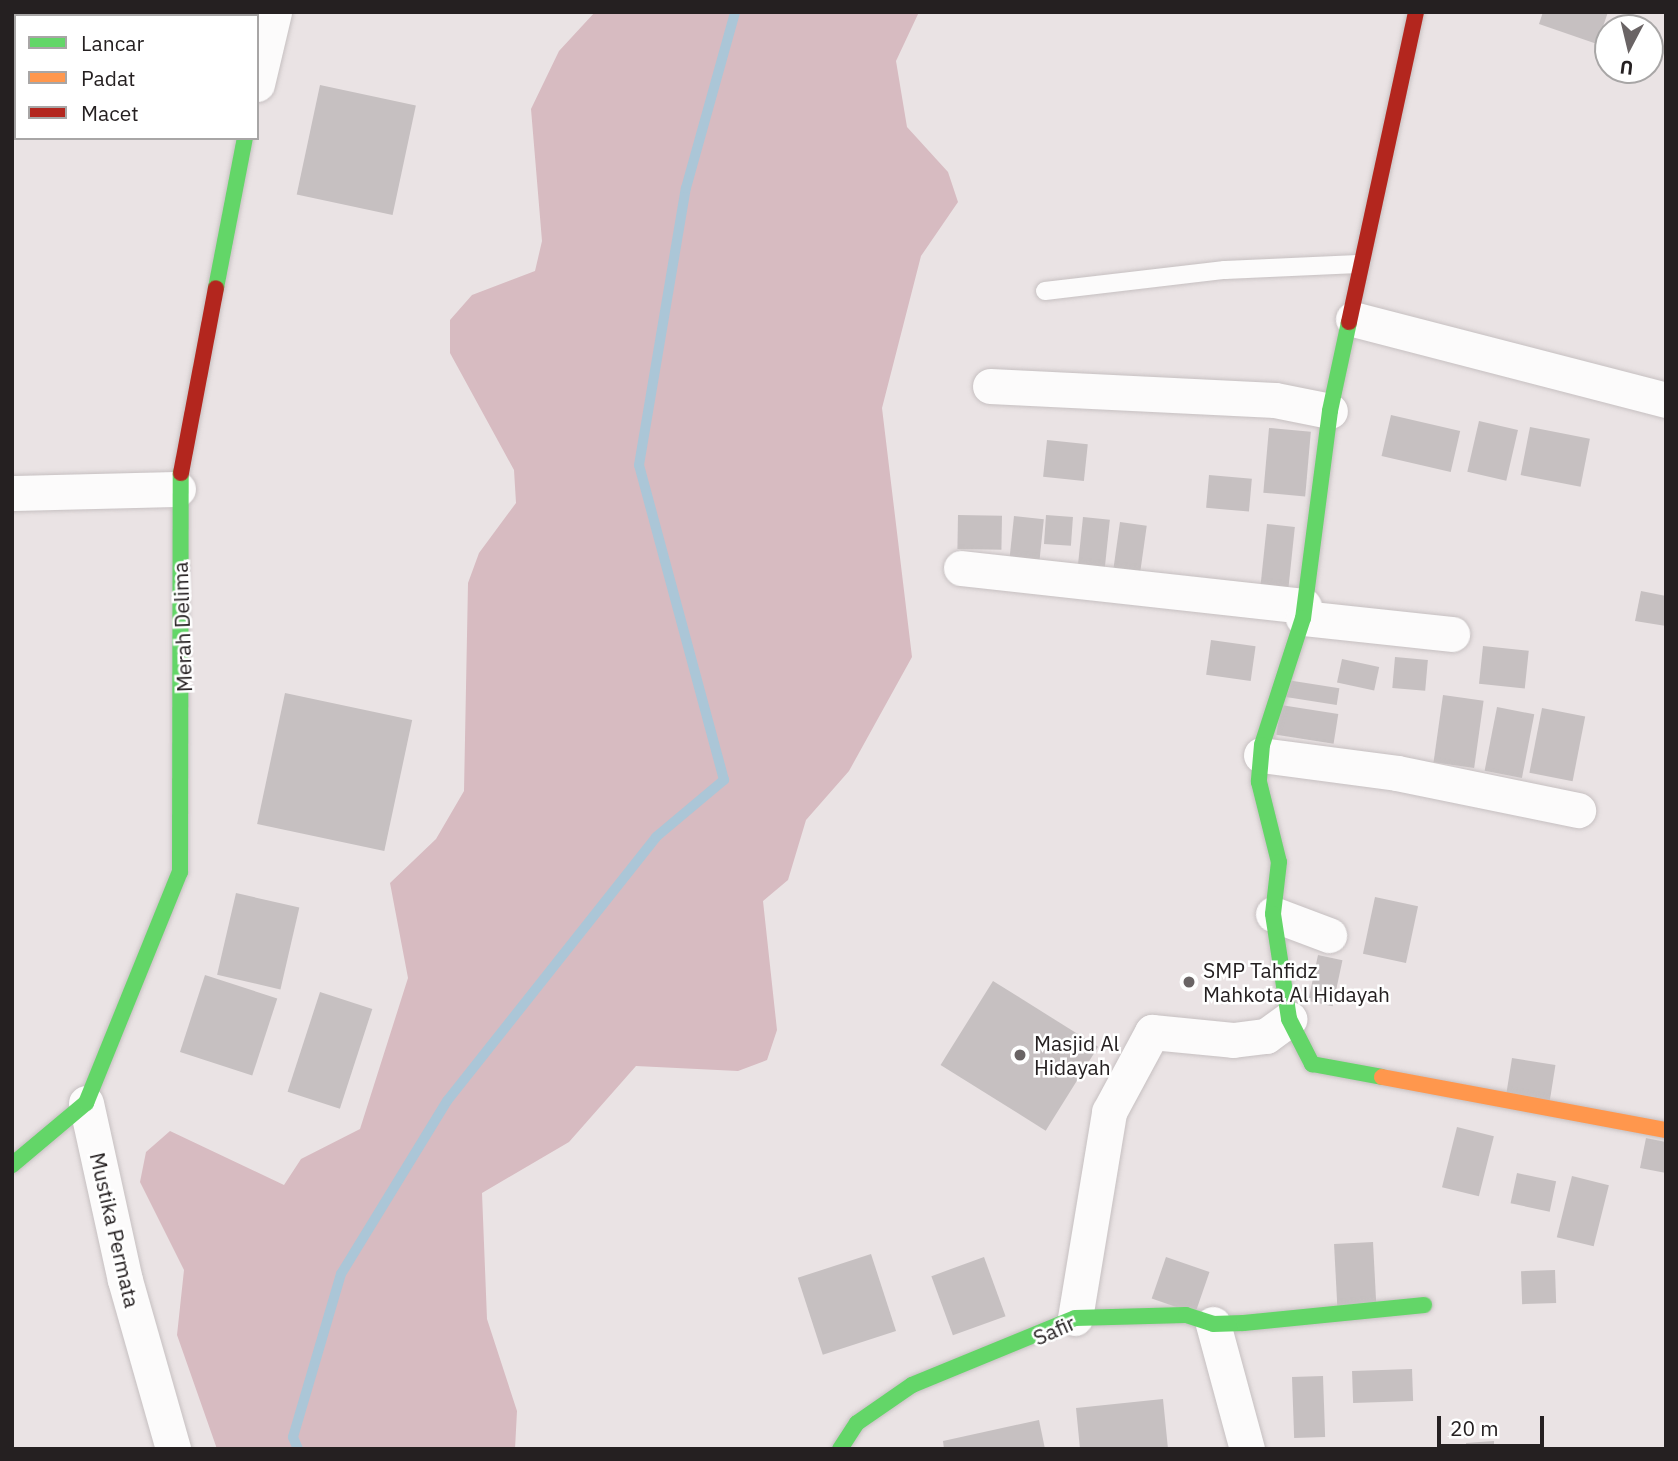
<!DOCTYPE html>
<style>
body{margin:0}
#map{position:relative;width:1678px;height:1461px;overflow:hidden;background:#eae3e4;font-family:"IBM Plex Sans",sans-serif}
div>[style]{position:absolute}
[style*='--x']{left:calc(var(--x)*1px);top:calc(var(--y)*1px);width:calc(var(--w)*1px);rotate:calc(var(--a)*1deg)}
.forest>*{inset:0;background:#d7bbc1}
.stream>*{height:10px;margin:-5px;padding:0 5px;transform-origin:5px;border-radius:5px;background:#abc6d7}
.building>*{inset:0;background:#c6c0c1;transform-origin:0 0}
.roads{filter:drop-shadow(0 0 2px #c6c0c1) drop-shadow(0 0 2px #c6c0c1)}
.lane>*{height:18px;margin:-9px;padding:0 9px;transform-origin:9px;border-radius:9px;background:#fcfbfb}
.street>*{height:35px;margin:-17.5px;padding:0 17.5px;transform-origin:17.5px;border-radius:17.5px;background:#fcfbfb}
.fast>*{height:16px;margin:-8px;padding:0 8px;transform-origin:8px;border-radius:8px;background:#63d668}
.slow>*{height:16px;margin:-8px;padding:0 8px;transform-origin:8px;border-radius:8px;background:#ff974d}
.jam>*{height:16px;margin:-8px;padding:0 8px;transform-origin:8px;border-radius:8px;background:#b3261e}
.dots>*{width:19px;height:19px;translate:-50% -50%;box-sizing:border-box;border:4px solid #fff;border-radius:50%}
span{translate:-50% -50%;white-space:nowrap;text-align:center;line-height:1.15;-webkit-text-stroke:5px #fff;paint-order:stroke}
.street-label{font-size:21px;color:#252021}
.poi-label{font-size:21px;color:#252021}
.left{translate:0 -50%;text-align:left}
.frame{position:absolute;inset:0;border:14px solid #252021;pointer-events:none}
.legend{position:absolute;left:14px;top:14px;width:245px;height:126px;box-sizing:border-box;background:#fff;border:2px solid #a8a6a6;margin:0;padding:9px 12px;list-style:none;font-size:21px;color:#252021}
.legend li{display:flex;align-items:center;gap:14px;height:35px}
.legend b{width:35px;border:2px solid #a8a6a6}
.north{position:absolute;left:1594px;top:14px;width:70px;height:70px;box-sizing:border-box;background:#fff;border:2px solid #a8a6a6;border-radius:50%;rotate:187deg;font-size:19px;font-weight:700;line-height:28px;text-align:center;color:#252021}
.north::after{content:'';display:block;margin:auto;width:24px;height:32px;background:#6a6465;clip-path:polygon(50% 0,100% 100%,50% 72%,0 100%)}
.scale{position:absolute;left:1437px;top:1416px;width:107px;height:32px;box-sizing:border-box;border:4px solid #252021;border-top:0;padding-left:9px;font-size:21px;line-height:24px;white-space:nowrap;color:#252021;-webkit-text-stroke:5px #fff;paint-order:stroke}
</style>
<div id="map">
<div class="forest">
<div style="clip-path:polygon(595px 12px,919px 12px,896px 61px,907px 127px,948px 172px,958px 202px,921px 256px,882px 408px,912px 657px,849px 771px,806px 820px,788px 880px,763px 901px,777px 1030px,767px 1060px,738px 1071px,636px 1066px,569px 1142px,482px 1193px,487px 1319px,517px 1411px,515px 1449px,217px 1449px,177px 1335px,184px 1270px,140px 1182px,146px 1152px,170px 1131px,284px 1185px,301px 1159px,360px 1129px,408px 978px,390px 883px,436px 839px,464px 791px,468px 583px,479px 553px,516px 503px,514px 470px,450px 353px,450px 320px,472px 295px,535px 271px,542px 241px,531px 109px,559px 51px)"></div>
</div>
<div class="stream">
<div style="--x:298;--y:1449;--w:13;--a:-113"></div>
<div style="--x:293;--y:1437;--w:170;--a:-73.6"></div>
<div style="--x:341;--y:1274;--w:203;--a:-58.5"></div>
<div style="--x:447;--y:1101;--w:337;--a:-51.6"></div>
<div style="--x:656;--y:837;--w:89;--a:-40"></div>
<div style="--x:724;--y:780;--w:326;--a:-105.1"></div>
<div style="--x:639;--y:465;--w:281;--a:-80.4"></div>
<div style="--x:686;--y:188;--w:183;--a:-74.4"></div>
</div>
<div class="building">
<div style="clip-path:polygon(106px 12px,181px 12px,105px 16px)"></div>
<div style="clip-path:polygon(1543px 12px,1608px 12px,1597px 44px,1539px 24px)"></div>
<div style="left:320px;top:85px;width:98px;height:112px;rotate:12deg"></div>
<div style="left:1391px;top:415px;width:71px;height:42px;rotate:13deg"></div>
<div style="left:1479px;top:421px;width:40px;height:52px;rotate:13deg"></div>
<div style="left:1530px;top:427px;width:61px;height:49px;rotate:11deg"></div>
<div style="left:1269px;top:428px;width:42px;height:65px;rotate:5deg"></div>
<div style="left:1047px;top:440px;width:41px;height:37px;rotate:6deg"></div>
<div style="left:1209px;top:475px;width:43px;height:33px;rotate:5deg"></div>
<div style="left:958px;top:515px;width:44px;height:34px;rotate:1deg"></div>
<div style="left:1046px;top:515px;width:27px;height:29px;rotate:4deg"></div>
<div style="left:1014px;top:516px;width:30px;height:44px;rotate:6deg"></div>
<div style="left:1083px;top:517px;width:27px;height:50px;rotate:6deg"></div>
<div style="left:1120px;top:522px;width:27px;height:48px;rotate:8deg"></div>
<div style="left:1267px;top:524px;width:28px;height:62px;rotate:6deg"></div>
<div style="clip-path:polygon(1641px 591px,1666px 596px,1666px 626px,1635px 621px)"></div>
<div style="left:1211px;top:640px;width:45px;height:35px;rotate:8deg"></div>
<div style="left:1483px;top:646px;width:46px;height:38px;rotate:6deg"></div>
<div style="left:1395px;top:657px;width:33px;height:31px;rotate:5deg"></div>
<div style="left:1342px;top:659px;width:38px;height:24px;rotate:12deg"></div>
<div style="left:1287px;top:680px;width:53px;height:17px;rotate:9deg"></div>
<div style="left:285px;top:693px;width:130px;height:134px;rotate:12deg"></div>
<div style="left:1443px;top:695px;width:41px;height:68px;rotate:8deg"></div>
<div style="left:1281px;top:705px;width:58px;height:30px;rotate:9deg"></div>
<div style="left:1497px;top:707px;width:38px;height:65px;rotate:11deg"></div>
<div style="left:1542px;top:708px;width:44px;height:66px;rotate:11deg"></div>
<div style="left:236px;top:893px;width:65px;height:84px;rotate:13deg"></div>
<div style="left:1375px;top:897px;width:44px;height:58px;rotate:12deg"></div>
<div style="left:1318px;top:955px;width:25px;height:47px;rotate:12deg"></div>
<div style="left:205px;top:975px;width:76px;height:81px;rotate:18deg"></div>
<div style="left:993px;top:981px;width:124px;height:99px;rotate:32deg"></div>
<div style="left:320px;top:992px;width:55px;height:105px;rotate:18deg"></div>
<div style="left:1512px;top:1058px;width:44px;height:36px;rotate:9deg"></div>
<div style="left:1457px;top:1127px;width:38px;height:62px;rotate:14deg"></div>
<div style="clip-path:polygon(1646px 1138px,1666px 1142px,1666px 1173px,1640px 1168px)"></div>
<div style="left:1517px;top:1173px;width:40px;height:31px;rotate:12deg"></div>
<div style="left:1572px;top:1176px;width:38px;height:63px;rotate:14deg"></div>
<div style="left:1373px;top:1242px;width:62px;height:39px;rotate:87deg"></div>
<div style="left:871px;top:1254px;width:81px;height:77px;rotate:72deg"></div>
<div style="left:984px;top:1257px;width:63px;height:56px;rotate:70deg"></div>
<div style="left:1166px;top:1257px;width:46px;height:44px;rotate:19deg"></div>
<div style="left:1555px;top:1270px;width:33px;height:34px;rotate:88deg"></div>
<div style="left:1412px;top:1369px;width:32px;height:60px;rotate:88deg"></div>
<div style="left:1323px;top:1376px;width:61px;height:31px;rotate:88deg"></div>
<div style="clip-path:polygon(1163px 1399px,1168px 1449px,1080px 1449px,1076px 1408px)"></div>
<div style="clip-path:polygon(1039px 1420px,1045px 1449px,944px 1449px,943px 1441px)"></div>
<div style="clip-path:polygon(1494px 1441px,1494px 1449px,1467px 1449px,1466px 1443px)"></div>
</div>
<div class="roads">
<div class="lane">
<div style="--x:1045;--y:291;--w:181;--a:-6.7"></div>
<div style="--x:1225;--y:270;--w:133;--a:-2.6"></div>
</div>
<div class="street">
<div style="--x:257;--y:84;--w:74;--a:-76.7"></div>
<div style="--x:1353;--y:319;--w:323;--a:14.5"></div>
<div style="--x:990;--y:386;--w:285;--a:2.8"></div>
<div style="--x:1275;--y:400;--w:56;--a:11.3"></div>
<div style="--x:12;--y:493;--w:166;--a:-1.4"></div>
<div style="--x:961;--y:568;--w:345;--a:6.3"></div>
<div style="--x:1303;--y:618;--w:150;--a:6.1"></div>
<div style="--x:1261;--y:755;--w:137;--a:7.5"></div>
<div style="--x:1397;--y:773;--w:185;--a:11.6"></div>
<div style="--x:1273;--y:914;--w:60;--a:20.6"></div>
<div style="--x:86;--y:1103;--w:181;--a:77.6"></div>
<div style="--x:125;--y:1280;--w:176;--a:74.1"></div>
<div style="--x:1075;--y:1318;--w:209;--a:-80.6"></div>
<div style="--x:1109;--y:1112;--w:91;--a:-61.7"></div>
<div style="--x:1152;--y:1032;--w:81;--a:5.6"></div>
<div style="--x:1233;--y:1040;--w:33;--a:-7"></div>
<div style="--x:1266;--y:1036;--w:29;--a:-36"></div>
<div style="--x:1213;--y:1324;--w:130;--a:74.8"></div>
</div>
<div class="fast">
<div style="--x:216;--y:288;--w:153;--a:-79.1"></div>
<div style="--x:1349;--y:322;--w:91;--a:102.1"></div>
<div style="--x:1330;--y:411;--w:209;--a:97.4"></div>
<div style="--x:1303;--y:618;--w:133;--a:107.9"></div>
<div style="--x:1262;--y:745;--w:37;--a:95"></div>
<div style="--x:1259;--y:782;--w:82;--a:76"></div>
<div style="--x:1279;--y:862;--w:52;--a:96.6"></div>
<div style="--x:1273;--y:914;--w:106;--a:81.3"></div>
<div style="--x:1289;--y:1019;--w:51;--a:62.9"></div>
<div style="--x:1312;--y:1064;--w:71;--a:10.5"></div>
<div style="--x:12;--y:1165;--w:97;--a:-40"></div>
<div style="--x:86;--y:1103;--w:249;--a:-67.9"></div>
<div style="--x:180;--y:872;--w:399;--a:-89.9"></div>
<div style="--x:840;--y:1449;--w:31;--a:-57"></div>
<div style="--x:857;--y:1423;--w:67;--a:-34.6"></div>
<div style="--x:912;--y:1385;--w:176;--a:-22.3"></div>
<div style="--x:1075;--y:1318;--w:111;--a:-1.5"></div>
<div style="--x:1186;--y:1315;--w:28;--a:18"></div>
<div style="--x:1213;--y:1324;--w:31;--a:-2"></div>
<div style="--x:1244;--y:1323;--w:181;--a:-5.7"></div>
</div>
<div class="slow">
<div style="--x:1382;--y:1077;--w:289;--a:10.6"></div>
</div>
<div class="jam">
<div style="--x:1349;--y:322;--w:317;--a:-77.8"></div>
<div style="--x:181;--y:473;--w:188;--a:-79.3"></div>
</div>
</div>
<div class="dots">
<div style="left:1189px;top:982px;background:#6a6465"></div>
<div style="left:1020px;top:1055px;background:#6a6465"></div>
</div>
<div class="street-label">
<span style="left:182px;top:627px;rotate:-92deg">Merah Delima</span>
<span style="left:115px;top:1230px;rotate:77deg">Mustika Permata</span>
<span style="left:1054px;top:1330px;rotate:-24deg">Safir</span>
</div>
<div class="poi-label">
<span class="left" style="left:1203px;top:982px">SMP Tahfidz<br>Mahkota Al Hidayah</span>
<span class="left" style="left:1034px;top:1055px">Masjid Al<br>Hidayah</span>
</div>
<div class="frame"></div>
<ul class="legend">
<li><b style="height:9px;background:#63d668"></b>Lancar</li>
<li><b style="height:9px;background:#ff974d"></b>Padat</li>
<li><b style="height:9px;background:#b3261e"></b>Macet</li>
</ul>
<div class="north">U</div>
<div class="scale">20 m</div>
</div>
